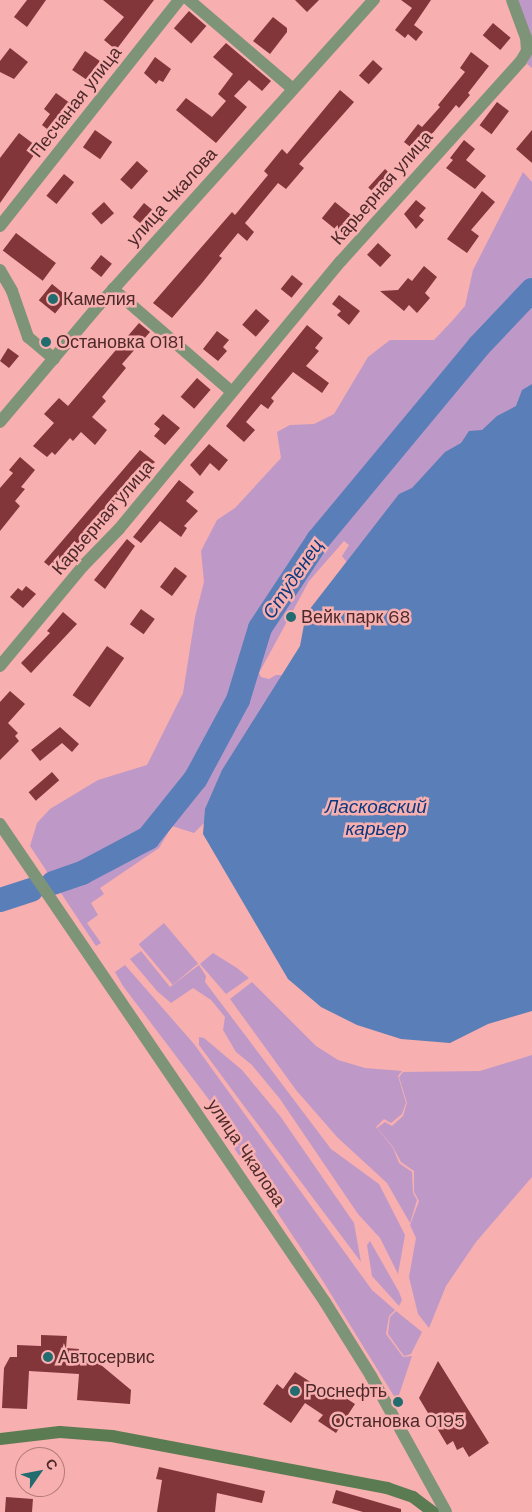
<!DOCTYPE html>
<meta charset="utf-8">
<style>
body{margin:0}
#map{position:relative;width:532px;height:1512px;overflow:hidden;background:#f7afaf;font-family:"DM Sans",sans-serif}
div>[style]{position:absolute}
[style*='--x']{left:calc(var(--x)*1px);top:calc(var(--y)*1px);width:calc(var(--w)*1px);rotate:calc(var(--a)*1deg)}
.green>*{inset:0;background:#be99c8;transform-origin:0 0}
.water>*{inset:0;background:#5a7eb8}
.river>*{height:24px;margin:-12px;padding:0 12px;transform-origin:12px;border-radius:12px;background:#5a7eb8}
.building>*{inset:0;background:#82363a;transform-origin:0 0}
.street>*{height:12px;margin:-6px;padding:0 6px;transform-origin:6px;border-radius:6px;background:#7e9479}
.secondary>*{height:12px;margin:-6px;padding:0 6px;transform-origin:6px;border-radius:6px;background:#5b7c53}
.dots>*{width:14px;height:14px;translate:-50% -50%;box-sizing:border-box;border:2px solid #f7afaf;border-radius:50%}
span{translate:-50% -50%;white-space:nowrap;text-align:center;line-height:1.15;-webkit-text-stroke:5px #f7afaf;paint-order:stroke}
.street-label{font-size:18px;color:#4d292a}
.poi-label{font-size:18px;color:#4d292a}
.left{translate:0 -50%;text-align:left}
.water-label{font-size:19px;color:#0a397f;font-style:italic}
.north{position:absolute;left:15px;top:1447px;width:50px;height:50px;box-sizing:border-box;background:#f7afaf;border:1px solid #b3797a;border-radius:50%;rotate:57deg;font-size:14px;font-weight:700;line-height:20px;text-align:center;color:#4d292a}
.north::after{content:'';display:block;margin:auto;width:18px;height:22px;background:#206c6f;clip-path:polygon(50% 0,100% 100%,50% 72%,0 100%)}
</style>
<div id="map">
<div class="green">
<div style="clip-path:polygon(517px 0,532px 0,532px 68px,527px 64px,532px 44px)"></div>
<div style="clip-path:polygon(523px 172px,532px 182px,532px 403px,353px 570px,342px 556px,349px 545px,344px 541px,309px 581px,259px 673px,261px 677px,269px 679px,276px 675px,288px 675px,208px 819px,194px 833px,172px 826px,159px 848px,100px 888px,104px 894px,91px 903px,98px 915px,87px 923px,101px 943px,96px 946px,30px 846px,37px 823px,50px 809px,98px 780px,147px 765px,183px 693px,195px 617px,204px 582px,201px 551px,217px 520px,235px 508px,281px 458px,277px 432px,290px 425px,314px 424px,334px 414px,368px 357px,390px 340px,434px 340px,453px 320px,465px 306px,473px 270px)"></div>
<div style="left:164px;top:923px;width:53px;height:33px;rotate:50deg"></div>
<div style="clip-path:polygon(141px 951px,170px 987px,199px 965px,206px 976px,205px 982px,331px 1149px,379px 1184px,405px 1235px,398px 1274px,380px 1238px,358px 1214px,280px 1099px,252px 1065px,236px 1052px,223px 1030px,225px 1017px,211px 1000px,193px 988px,171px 1003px,157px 991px,130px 959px)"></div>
<div style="clip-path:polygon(213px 953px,237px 968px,249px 978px,226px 994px,200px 964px)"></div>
<div style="clip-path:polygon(125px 965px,194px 1044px,372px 1290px,395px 1310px,389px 1316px,386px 1334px,403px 1357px,412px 1356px,397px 1401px,321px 1278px,212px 1115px,213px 1105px,123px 986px,115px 972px)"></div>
<div style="clip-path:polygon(252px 982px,316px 1046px,338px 1060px,365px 1068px,402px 1071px,398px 1076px,406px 1103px,402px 1114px,391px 1123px,384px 1119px,376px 1127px,393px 1148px,399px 1163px,412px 1172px,413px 1193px,417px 1200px,410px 1223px,387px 1183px,337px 1137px,296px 1090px,230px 999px)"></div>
<div style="clip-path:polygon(199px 1037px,204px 1038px,242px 1070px,280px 1116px,354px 1223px,361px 1262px,238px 1098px,199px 1045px)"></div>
<div style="clip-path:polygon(532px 1055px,532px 1177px,476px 1242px,446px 1286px,429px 1328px,418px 1314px,409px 1277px,416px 1238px,410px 1225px,419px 1201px,414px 1192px,414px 1171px,401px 1162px,393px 1147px,377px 1128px,385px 1122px,392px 1126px,403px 1116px,407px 1103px,399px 1077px,403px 1072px,480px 1071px)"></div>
<div style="clip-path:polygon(370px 1241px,399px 1292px,402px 1300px,399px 1306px,372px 1276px,367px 1245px)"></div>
<div style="clip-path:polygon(396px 1311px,422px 1332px,411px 1354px,404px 1356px,388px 1334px,390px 1317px)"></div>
</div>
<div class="water">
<div style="clip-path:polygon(532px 384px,532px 1011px,488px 1024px,450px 1043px,401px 1039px,357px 1025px,321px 1007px,288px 979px,203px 834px,205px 809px,222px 770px,300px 646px,306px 614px,399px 494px,412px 488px,445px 452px,461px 443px,469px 431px,482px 430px,497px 416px,516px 406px,522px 390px)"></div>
</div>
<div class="river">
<div style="--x:53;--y:883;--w:31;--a:-19"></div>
<div style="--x:82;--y:873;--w:75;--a:-27.9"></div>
<div style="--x:148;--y:838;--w:77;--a:-51.3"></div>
<div style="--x:196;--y:778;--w:89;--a:-61.7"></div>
<div style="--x:238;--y:700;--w:75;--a:-73"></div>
<div style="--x:260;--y:628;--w:105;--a:-56.6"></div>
<div style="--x:318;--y:540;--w:252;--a:-50.3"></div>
<div style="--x:479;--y:346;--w:77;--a:-46.6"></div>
<div style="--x:0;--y:900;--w:33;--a:-18"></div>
</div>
<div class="building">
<div style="clip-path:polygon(27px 0,46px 0,27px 27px,14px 17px)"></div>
<div style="clip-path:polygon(103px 0,154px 0,116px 50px,104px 40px,124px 17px)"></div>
<div style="clip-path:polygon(295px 0,319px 0,307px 12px)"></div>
<div style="clip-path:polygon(401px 0,431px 0,414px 25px,423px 32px,416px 41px,408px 34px,405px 38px,395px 30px,412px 8px)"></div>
<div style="left:189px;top:11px;width:23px;height:23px;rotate:41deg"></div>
<div style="clip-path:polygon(273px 17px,287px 28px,287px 32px,270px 54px,253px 41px)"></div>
<div style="left:493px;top:23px;width:23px;height:16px;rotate:40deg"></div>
<div style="clip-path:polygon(226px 43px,271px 81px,262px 91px,249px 80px,234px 96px,247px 107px,216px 143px,176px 110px,186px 98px,212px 117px,226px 101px,218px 94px,233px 74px,213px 57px)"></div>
<div style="clip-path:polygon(10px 48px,28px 62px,14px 79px,0 72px,0 61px)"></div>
<div style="left:85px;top:51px;width:22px;height:23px;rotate:34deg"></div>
<div style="clip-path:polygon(471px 52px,489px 66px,468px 93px,470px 95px,459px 108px,456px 105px,417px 152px,404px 142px,418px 124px,422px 127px,440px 107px,438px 105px,465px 72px,460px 68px)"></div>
<div style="clip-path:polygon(155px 57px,171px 69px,163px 82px,159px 80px,156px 84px,144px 73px)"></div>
<div style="left:373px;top:60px;width:13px;height:21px;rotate:42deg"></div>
<div style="clip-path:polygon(340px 90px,354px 102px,299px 164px,304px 168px,286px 189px,278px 183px,245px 223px,254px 232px,247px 241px,238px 233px,219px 256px,222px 258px,202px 283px,172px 318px,153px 303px,232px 212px,235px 215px,268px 175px,264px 171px,282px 149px,287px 154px)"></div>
<div style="clip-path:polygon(56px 93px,74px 106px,52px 133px,42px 125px,50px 114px,44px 109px)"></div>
<div style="left:497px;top:102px;width:15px;height:29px;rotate:37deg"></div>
<div style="left:95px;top:130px;width:21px;height:21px;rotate:35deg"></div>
<div style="clip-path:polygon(532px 130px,532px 163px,516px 149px)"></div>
<div style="clip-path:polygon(19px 133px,39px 148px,0 203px,0 158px)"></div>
<div style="clip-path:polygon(464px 140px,475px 149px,466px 160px,486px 176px,475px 189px,446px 168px,453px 160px,450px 158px)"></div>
<div style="left:137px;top:161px;width:15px;height:25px;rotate:42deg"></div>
<div style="left:385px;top:169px;width:13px;height:25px;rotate:42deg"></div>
<div style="left:64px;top:174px;width:13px;height:28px;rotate:39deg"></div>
<div style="clip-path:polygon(482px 191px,495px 202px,471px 230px,479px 236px,467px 253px,447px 239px)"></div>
<div style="clip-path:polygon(416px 200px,426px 208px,419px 216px,424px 220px,416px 229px,404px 214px)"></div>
<div style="left:104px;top:202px;width:15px;height:17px;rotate:48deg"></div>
<div style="left:335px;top:202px;width:28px;height:21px;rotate:39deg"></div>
<div style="left:144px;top:203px;width:13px;height:18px;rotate:39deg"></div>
<div style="left:16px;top:233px;width:50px;height:22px;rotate:37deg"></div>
<div style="left:378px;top:243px;width:18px;height:16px;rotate:43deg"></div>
<div style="left:101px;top:255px;width:14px;height:17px;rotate:39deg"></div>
<div style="clip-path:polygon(424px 266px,437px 277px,425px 293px,430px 298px,417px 313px,409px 305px,404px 311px,380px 291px,398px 290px,408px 278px,412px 281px)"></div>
<div style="left:292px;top:275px;width:14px;height:18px;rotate:39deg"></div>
<div style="left:52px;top:284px;width:21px;height:21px;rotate:39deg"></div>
<div style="clip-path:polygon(339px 295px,360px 311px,349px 325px,337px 315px,341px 311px,332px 304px)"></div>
<div style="left:256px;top:309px;width:18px;height:21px;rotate:41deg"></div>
<div style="clip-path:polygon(139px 323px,150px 332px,122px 364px,126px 368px,102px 397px,106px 401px,92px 417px,107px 430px,95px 445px,81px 432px,73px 441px,70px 438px,55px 455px,52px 452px,47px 457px,33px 446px,54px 423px,44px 414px,59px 398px,68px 406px)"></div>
<div style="clip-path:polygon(307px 325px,323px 338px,315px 348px,319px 351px,306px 366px,329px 383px,322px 393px,293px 372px,271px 398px,274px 401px,268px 409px,261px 404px,246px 422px,255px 430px,244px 442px,226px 426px)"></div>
<div style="clip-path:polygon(217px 331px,229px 340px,223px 347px,227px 351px,218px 361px,203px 349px)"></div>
<div style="clip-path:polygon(8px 348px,19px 356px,9px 368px,0 361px)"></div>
<div style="left:197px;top:378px;width:18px;height:25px;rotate:41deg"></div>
<div style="clip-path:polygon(163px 414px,180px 428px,165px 445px,154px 436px,160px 429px,154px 424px)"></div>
<div style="clip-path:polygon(209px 444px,228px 460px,219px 471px,210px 463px,200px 476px,190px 465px)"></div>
<div style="clip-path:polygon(140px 450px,155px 462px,147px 473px,142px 469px,94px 526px,97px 529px,83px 548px,77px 543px,54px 570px,44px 562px)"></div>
<div style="clip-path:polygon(20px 457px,35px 470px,21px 487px,25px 489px,15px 501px,20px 506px,0 531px,0 488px,13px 473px,9px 470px)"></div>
<div style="clip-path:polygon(179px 480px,194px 492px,186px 501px,198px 511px,184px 526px,187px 528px,181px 537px,160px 521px,141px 543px,133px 537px)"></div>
<div style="clip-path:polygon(127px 539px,135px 546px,105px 589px,94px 580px)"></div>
<div style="left:175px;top:567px;width:15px;height:25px;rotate:37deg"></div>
<div style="clip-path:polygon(26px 586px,36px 594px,23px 608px,10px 597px,18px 588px,22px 591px)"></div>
<div style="left:141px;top:609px;width:17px;height:19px;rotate:36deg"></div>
<div style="clip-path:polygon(63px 612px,77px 624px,31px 673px,21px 663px,50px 633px,47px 631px)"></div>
<div style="left:107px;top:646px;width:21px;height:60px;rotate:35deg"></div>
<div style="clip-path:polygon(10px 691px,25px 704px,8px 723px,18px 733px,15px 736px,19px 741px,0 760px,0 702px)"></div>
<div style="clip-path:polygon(60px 727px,79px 744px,72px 752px,62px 743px,40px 761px,31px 750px)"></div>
<div style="left:52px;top:772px;width:11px;height:31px;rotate:49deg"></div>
<div style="clip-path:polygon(41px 1335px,67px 1336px,66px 1348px,79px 1349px,78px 1355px,89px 1355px,131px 1390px,130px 1404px,77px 1400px,79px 1374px,29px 1371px,27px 1409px,2px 1408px,4px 1368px,10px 1357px,17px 1357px,17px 1345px,41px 1346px)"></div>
<div style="clip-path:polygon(438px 1361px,489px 1443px,469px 1457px,463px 1447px,457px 1450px,453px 1441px,447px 1445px,419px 1398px)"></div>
<div style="clip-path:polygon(295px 1372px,335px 1398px,338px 1393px,355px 1404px,336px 1433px,318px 1421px,323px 1415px,305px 1403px,291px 1423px,263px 1404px,277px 1384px,283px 1389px)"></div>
<div style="clip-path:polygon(159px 1467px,265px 1491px,262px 1503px,217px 1493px,215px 1512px,157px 1512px,162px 1480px,156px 1479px)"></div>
<div style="clip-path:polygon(336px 1490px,401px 1509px,401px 1512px,363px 1512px,332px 1503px)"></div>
<div style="left:6px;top:1497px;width:27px;height:15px;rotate:4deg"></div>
</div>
<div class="street">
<div style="--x:189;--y:0;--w:137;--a:40.6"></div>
<div style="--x:0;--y:226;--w:288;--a:-51.6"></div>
<div style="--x:0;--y:270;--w:24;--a:60"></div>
<div style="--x:12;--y:291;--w:49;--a:70.8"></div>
<div style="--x:28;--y:337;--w:34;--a:40"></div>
<div style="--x:113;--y:289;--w:157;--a:40.9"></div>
<div style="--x:0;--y:422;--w:153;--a:-49.8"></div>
<div style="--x:99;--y:305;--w:411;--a:-48"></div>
<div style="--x:0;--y:666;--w:130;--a:-50.3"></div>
<div style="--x:83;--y:566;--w:52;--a:-45.8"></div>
<div style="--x:119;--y:529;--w:348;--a:-50.4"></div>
<div style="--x:341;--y:261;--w:269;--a:-48"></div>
<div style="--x:521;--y:61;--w:12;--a:-59"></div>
<div style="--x:527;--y:51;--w:13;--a:-94"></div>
<div style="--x:526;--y:38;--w:40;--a:-110.2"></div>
<div style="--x:0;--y:824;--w:578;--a:55.79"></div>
<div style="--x:325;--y:1302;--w:87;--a:58.1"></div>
<div style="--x:371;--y:1376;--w:155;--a:61.1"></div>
</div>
<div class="secondary">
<div style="--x:0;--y:1439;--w:60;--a:-6.7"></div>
<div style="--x:60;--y:1432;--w:52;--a:4.4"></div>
<div style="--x:112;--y:1436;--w:280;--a:10.7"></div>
<div style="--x:387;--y:1488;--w:28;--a:19"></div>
<div style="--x:413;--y:1497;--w:25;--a:37"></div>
</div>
<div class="dots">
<div style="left:53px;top:299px;background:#206c6f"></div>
<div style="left:46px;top:342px;background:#206c6f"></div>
<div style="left:291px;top:617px;background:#206c6f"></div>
<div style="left:48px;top:1357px;background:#206c6f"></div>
<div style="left:295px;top:1391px;background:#206c6f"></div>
<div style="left:398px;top:1402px;background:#206c6f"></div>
</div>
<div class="street-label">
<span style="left:76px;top:102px;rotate:-52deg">Песчаная улица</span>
<span style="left:382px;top:188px;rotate:-49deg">Карьерная улица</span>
<span style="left:172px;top:197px;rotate:-48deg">улица Чкалова</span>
<span style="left:103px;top:518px;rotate:-49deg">Карьерная улица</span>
<span style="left:246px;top:1153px;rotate:56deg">улица Чкалова</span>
</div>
<div class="poi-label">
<span class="left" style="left:63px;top:299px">Камелия</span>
<span class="left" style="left:56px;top:342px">Остановка 0181</span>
<span class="left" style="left:301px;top:617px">Вейк парк 68</span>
<span class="left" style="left:58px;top:1357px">Автосервис</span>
<span class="left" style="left:305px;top:1391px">Роснефть</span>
<span style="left:398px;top:1421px">Остановка 0195</span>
</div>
<div class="water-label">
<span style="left:293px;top:579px;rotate:-56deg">Студенец</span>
<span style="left:376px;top:818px">Ласковский<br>карьер</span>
</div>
<div class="north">С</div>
</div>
